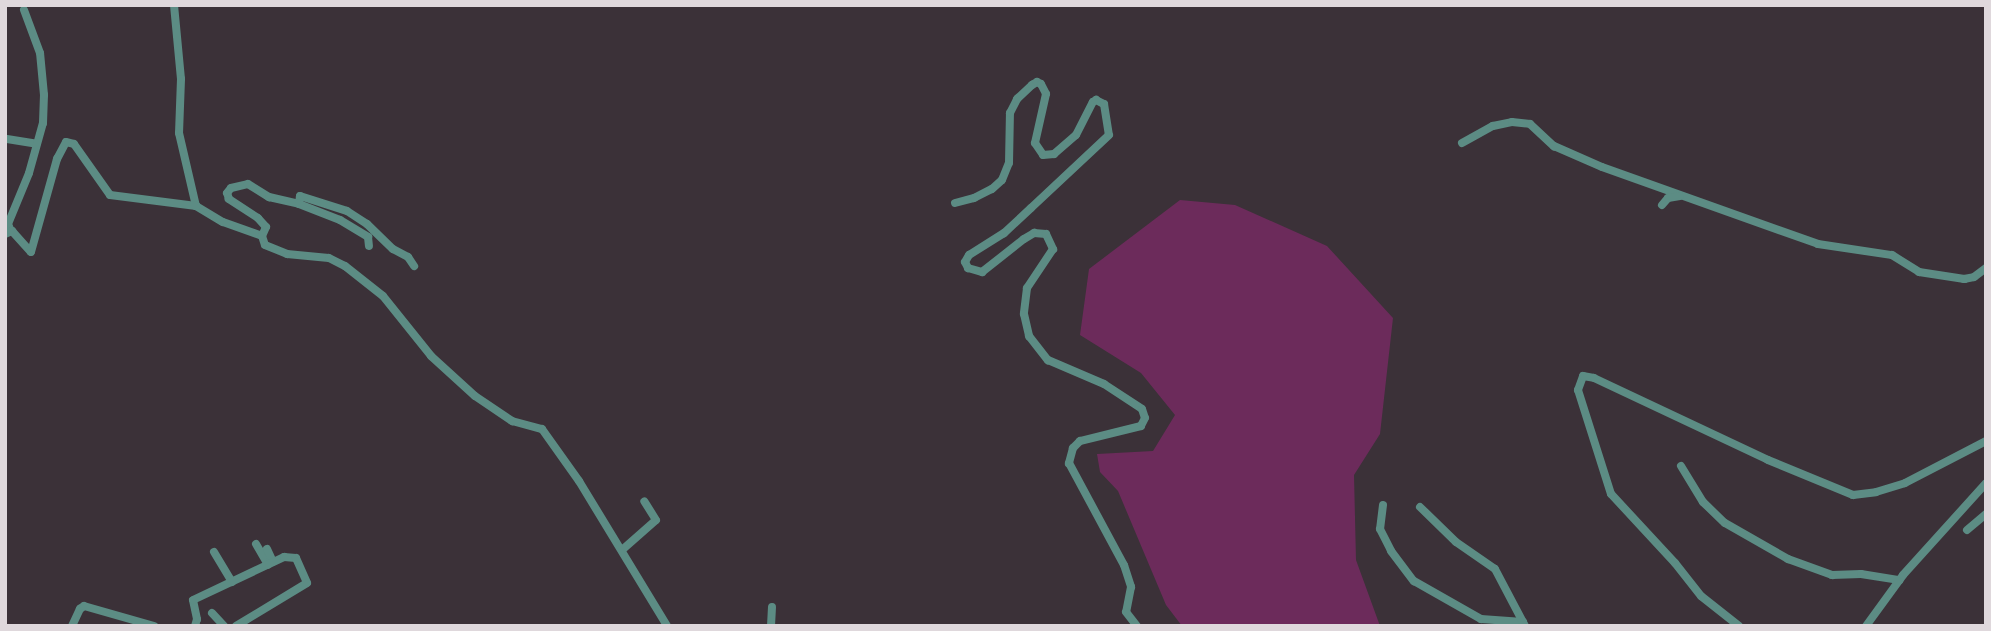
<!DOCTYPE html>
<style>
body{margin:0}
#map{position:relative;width:1991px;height:631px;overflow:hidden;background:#3b3138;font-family:Literata,serif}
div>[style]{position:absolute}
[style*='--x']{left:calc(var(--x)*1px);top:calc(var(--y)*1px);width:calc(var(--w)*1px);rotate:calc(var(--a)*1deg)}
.green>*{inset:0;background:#6c2b5b}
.minor>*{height:8px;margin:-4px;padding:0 4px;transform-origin:4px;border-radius:4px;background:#5c8c84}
span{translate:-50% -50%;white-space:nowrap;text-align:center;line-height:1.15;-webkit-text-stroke:5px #3b3138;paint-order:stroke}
.frame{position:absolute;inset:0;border:7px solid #dfd8dc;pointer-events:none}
</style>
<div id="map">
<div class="green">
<div style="clip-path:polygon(1180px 200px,1235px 205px,1327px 246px,1393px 318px,1380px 434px,1354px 475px,1356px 560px,1380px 626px,1182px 626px,1166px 605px,1118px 491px,1100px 472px,1097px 454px,1153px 451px,1175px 415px,1141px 373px,1080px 335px,1089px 269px)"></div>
</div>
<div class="minor">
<div style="--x:174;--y:5;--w:74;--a:84.6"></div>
<div style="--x:181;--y:79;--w:54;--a:92.1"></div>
<div style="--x:179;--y:133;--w:75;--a:76.9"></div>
<div style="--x:196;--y:206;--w:31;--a:31"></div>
<div style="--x:223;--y:222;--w:41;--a:19.7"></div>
<div style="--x:262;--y:236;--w:9;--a:72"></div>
<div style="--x:265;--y:245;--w:24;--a:22"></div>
<div style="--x:287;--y:254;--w:42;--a:5.4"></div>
<div style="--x:329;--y:258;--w:18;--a:27"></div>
<div style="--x:345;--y:266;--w:48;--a:38.3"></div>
<div style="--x:383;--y:296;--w:77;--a:51.3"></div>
<div style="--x:431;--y:356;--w:59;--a:42.3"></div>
<div style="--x:475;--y:396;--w:45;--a:34"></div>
<div style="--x:512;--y:421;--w:31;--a:15"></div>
<div style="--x:542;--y:429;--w:64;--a:54.6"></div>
<div style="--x:579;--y:481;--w:170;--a:58.7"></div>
<div style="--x:7;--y:139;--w:30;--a:9"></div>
<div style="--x:1462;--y:143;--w:35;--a:-29"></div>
<div style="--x:1493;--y:126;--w:19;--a:-12"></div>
<div style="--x:1512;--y:122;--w:18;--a:6"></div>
<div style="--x:1530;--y:124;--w:33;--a:43"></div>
<div style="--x:1554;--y:146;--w:52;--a:23.6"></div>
<div style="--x:1602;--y:167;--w:229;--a:19.6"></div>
<div style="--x:1818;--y:244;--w:75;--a:8.5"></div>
<div style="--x:1892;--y:255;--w:32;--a:32"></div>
<div style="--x:1919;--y:272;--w:46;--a:8.8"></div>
<div style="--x:1964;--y:279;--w:10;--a:-11"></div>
<div style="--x:1974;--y:277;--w:15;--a:-37"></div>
<div style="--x:955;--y:203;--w:20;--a:-15"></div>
<div style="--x:974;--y:198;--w:20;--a:-27"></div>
<div style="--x:992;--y:189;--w:13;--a:-42"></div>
<div style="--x:1002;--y:180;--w:18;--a:-68"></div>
<div style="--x:1009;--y:163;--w:50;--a:-88.9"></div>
<div style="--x:1010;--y:113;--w:16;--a:-63"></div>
<div style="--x:1017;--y:99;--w:21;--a:-43"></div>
<div style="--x:1032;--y:85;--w:6;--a:-31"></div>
<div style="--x:1037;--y:82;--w:4;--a:27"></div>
<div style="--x:1041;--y:84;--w:11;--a:63"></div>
<div style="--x:1046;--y:94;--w:50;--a:102.7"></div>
<div style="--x:1035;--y:143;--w:14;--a:56"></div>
<div style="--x:1043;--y:155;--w:11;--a:-5"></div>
<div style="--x:1054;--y:154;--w:29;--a:-41"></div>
<div style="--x:1076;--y:135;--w:37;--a:-63"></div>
<div style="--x:1093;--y:102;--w:4;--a:-34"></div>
<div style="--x:1096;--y:100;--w:9;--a:27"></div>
<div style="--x:1104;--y:104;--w:31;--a:81"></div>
<div style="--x:1109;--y:135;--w:107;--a:136.9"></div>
<div style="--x:1031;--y:208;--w:37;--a:137"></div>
<div style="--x:1004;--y:233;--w:41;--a:147.8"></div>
<div style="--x:969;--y:255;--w:8;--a:120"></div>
<div style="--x:965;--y:262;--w:7;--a:63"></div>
<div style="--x:968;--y:268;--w:15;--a:16"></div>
<div style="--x:982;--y:272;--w:53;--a:-38.2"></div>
<div style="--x:1024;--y:239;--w:12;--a:-31"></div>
<div style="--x:1034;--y:233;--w:12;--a:5"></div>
<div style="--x:1046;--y:234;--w:17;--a:65"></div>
<div style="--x:1053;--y:249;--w:47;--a:123.7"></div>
<div style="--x:1027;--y:288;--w:26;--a:97"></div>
<div style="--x:1024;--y:314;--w:23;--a:77"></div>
<div style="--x:1029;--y:336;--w:31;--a:52"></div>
<div style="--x:1048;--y:360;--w:61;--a:23.2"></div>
<div style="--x:1104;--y:384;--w:45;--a:33.3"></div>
<div style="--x:1142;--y:409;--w:9;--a:72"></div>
<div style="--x:1145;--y:418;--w:9;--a:117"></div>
<div style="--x:1141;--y:426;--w:63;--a:166.2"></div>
<div style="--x:1080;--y:441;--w:10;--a:135"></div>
<div style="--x:1073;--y:448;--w:16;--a:105"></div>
<div style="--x:1069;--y:463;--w:116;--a:61.7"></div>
<div style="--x:1124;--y:565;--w:23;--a:72"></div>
<div style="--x:1131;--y:587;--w:25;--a:101"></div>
<div style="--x:1126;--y:612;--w:18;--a:52"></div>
<div style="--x:299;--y:204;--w:8;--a:-83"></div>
<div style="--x:300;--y:196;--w:49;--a:17.7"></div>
<div style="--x:347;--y:211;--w:24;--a:33"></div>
<div style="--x:367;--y:224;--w:36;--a:44"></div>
<div style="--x:393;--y:249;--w:17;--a:28"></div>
<div style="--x:408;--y:257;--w:11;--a:56"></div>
<div style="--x:1662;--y:205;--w:9;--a:-49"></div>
<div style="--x:1668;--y:198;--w:12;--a:-9"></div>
<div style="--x:10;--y:229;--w:5;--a:-112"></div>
<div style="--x:8;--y:224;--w:55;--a:-67.6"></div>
<div style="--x:29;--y:173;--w:52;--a:-74.4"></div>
<div style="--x:43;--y:123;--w:28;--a:-88"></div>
<div style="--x:44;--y:95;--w:42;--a:-95.4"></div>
<div style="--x:40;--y:53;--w:46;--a:-110.4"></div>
<div style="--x:5;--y:234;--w:8;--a:-23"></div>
<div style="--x:12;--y:231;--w:28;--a:48"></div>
<div style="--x:262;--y:236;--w:10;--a:-66"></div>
<div style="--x:266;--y:227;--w:12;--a:-132"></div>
<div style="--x:258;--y:218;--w:35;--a:-147"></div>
<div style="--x:229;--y:199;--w:6;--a:-108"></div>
<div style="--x:227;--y:193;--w:6;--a:-51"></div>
<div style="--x:231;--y:188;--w:17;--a:-13"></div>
<div style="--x:248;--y:184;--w:25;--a:32"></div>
<div style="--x:269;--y:197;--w:31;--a:13"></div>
<div style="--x:299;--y:204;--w:44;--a:21.3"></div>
<div style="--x:340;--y:220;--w:33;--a:31"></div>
<div style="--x:368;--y:237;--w:9;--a:84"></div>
<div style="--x:31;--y:252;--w:97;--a:-74.4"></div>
<div style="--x:57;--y:159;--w:19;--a:-62"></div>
<div style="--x:66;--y:142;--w:8;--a:14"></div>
<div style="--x:74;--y:144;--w:62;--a:54.8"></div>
<div style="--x:110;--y:195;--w:87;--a:7.3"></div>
<div style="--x:1681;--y:466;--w:42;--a:58.6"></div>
<div style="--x:1703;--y:502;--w:30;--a:44"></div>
<div style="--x:1725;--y:523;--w:73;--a:29.7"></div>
<div style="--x:1788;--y:559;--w:47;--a:20"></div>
<div style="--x:1832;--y:575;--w:29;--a:-2"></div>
<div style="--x:1861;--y:574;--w:39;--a:9"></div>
<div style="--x:1383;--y:505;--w:24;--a:97"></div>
<div style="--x:1380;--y:529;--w:25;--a:63"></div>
<div style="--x:1391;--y:551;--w:38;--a:53"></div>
<div style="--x:1414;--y:581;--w:77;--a:29.6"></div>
<div style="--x:1481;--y:619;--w:42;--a:4.1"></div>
<div style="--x:1523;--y:622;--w:4;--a:63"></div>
<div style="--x:1420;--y:507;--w:50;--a:44.2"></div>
<div style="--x:1456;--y:542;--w:47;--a:34.7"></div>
<div style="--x:1495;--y:569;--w:60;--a:62.2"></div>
<div style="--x:1967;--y:530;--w:25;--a:-40"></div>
<div style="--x:256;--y:544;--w:24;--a:60"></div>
<div style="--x:267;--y:549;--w:14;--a:65"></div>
<div style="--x:622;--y:550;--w:45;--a:-41.4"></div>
<div style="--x:656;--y:520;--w:22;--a:-122"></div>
<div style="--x:214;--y:552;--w:35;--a:59"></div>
<div style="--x:212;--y:613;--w:18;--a:47"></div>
<div style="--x:72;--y:626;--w:19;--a:-65"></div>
<div style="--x:80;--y:609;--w:5;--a:-37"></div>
<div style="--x:84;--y:606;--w:73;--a:15.9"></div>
<div style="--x:195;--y:626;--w:7;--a:-74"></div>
<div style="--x:197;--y:619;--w:19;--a:-102"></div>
<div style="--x:193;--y:600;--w:101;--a:-25.3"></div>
<div style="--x:284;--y:557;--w:12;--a:5"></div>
<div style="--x:296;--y:558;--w:27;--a:66"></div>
<div style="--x:307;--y:583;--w:83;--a:148.8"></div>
<div style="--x:771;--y:626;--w:19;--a:-87"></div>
<div style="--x:1739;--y:626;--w:48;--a:-141.7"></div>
<div style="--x:1701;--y:596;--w:42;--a:-128.2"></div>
<div style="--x:1675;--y:563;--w:94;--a:-132.8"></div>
<div style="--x:1611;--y:494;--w:109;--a:-107.6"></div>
<div style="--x:1578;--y:390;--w:15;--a:-70"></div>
<div style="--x:1583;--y:376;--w:11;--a:10"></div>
<div style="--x:1594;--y:378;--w:192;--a:25.2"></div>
<div style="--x:1768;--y:460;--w:92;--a:22.4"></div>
<div style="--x:1853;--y:495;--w:23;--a:-7"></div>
<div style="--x:1876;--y:492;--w:30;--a:-17"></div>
<div style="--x:1905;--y:483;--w:91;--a:-27.4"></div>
<div style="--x:1866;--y:626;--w:63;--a:-54"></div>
<div style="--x:1903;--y:575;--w:124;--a:-47.9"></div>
</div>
<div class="frame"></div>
</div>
